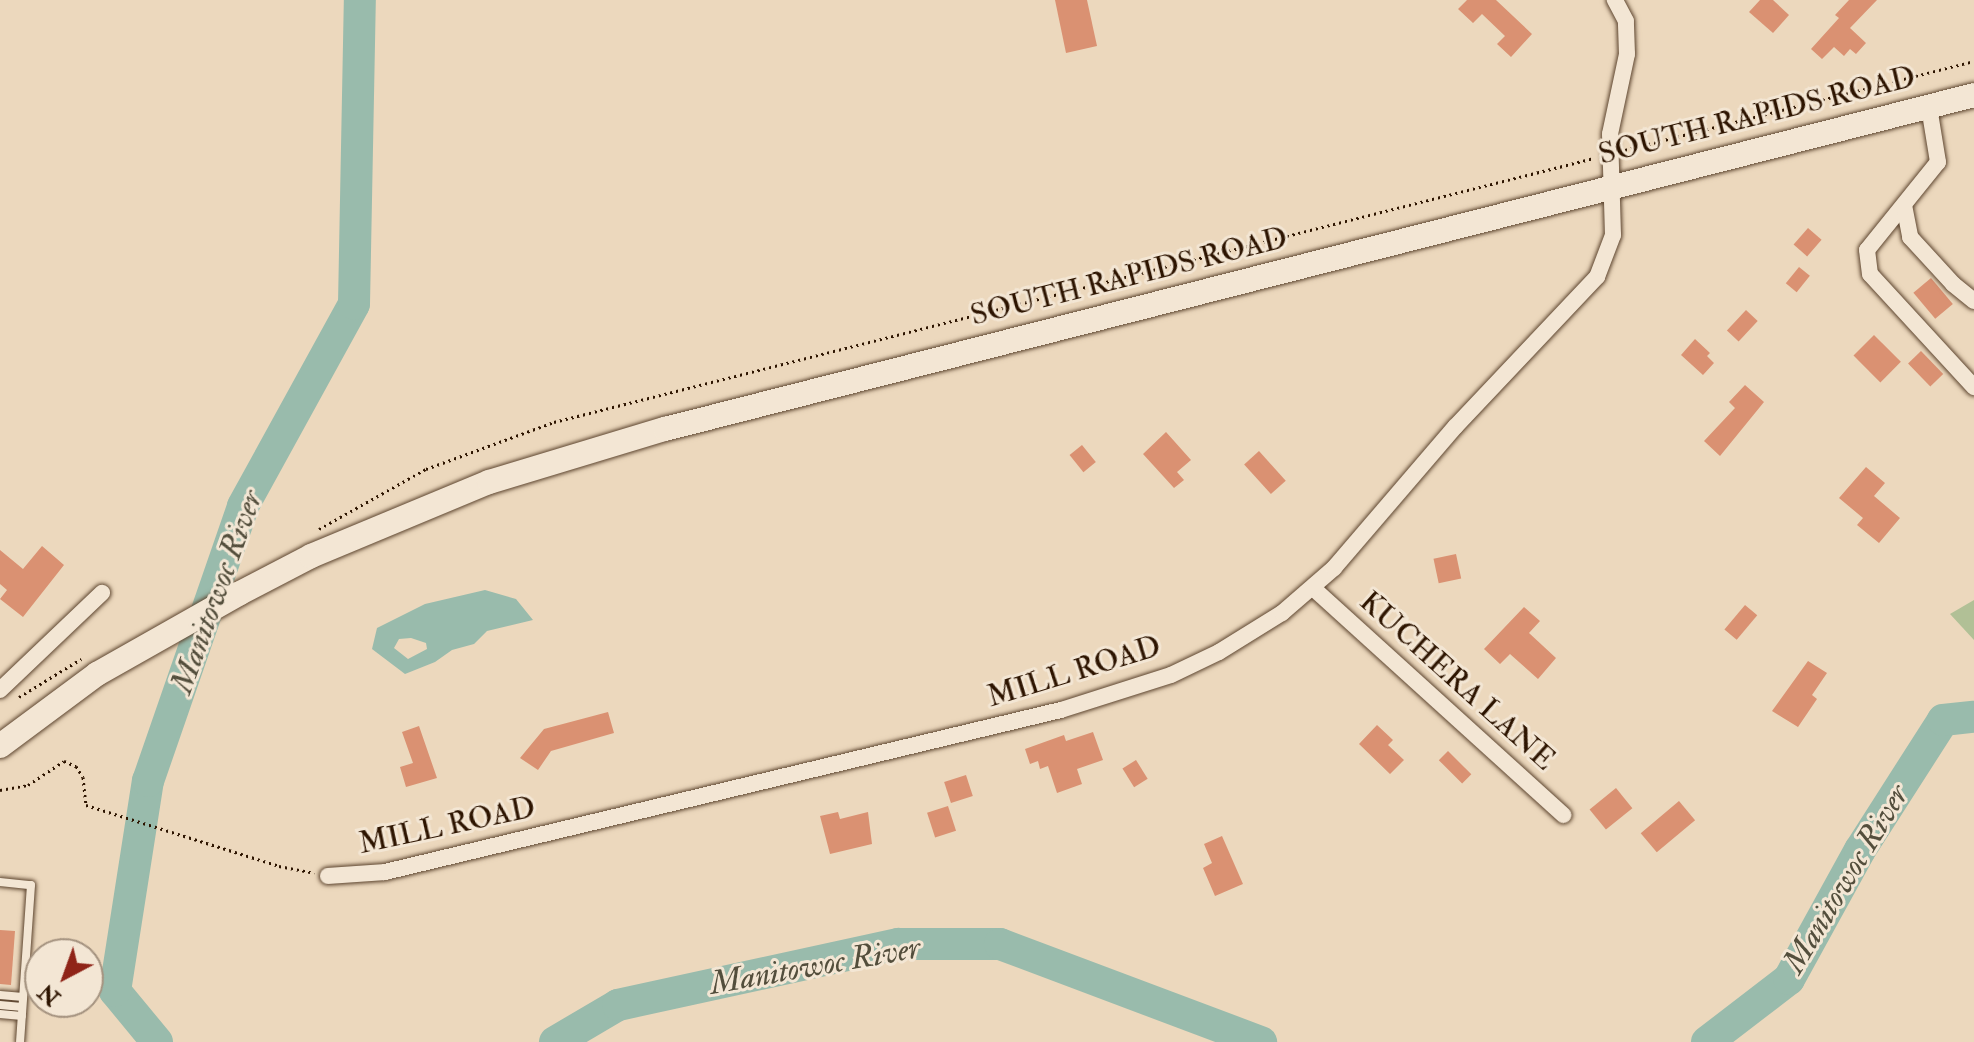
<!DOCTYPE html>
<style>
body{margin:0}
#map{position:relative;width:1974px;height:1042px;overflow:hidden;background:#ecd8bd;font-family:"IM FELL Double Pica",serif}
div>[style]{position:absolute}
[style*='--x']{left:calc(var(--x)*1px);top:calc(var(--y)*1px);width:calc(var(--w)*1px);rotate:calc(var(--a)*1deg)}
.green>*{inset:0;background:#b1c096}
.water>*{inset:0;background:#99bbac}
.river>*{height:32px;margin:-16px;padding:0 16px;transform-origin:16px;border-radius:16px;background:#99bbac}
.building>*{inset:0;background:#da9172;transform-origin:0 0}
.path>*{height:3px;margin-top:-1.5px;transform-origin:0;background:repeating-linear-gradient(90deg,#2d1400 0 2px,transparent 0 6px)}
.roads{filter:drop-shadow(0 0 2px #5d452f) drop-shadow(0 0 2px #5d452f)}
.service>*{height:8px;margin:-4px;padding:0 4px;transform-origin:4px;border-radius:4px;background:#f3e6d4}
.minor>*{height:16px;margin:-8px;padding:0 8px;transform-origin:8px;border-radius:8px;background:#f3e6d4}
.secondary>*{height:24px;margin:-12px;padding:0 12px;transform-origin:12px;border-radius:12px;background:#f3e6d4}
span{translate:-50% -50%;white-space:nowrap;text-align:center;line-height:1.15;-webkit-text-stroke:6px #f3e6d4;paint-order:stroke}
.street-label{font-size:30px;color:#2d1400}
.water-label{font-size:32px;color:#534e3c;font-style:italic}
.north{position:absolute;left:24px;top:938px;width:80px;height:80px;box-sizing:border-box;background:#f3e6d4;border:2px solid #a4927f;border-radius:50%;rotate:221deg;font-size:22px;font-weight:700;line-height:32px;text-align:center;color:#2d1400}
.north::after{content:'';display:block;margin:auto;width:28px;height:36px;background:#8f2418;clip-path:polygon(50% 0,100% 100%,50% 72%,0 100%)}
</style>
<div id="map">
<div class="green">
<div style="clip-path:polygon(1974px 600px,1974px 640px,1950px 614px)"></div>
</div>
<div class="water">
<div style="clip-path:polygon(evenodd,485px 590px,516px 599px,533px 620px,487px 631px,474px 644px,452px 650px,435px 662px,405px 674px,372px 649px,377px 628px,425px 604px,485px 590px,411px 638px,426px 643px,427px 649px,408px 659px,394px 648px,399px 639px,411px 638px)"></div>
</div>
<div class="river">
<div style="--x:157;--y:1042;--w:66;--a:-129.5"></div>
<div style="--x:115;--y:991;--w:213;--a:-81.1"></div>
<div style="--x:148;--y:781;--w:291;--a:-70.9"></div>
<div style="--x:243;--y:506;--w:230;--a:-61.2"></div>
<div style="--x:354;--y:304;--w:304;--a:-88.9"></div>
<div style="--x:555;--y:1042;--w:73;--a:-30.4"></div>
<div style="--x:618;--y:1005;--w:287;--a:-12.3"></div>
<div style="--x:898;--y:944;--w:102;--a:0"></div>
<div style="--x:1000;--y:944;--w:279;--a:20.6"></div>
<div style="--x:1707;--y:1042;--w:103;--a:-37.5"></div>
<div style="--x:1789;--y:979;--w:147;--a:-61.2"></div>
<div style="--x:1860;--y:850;--w:154;--a:-57.4"></div>
<div style="--x:1943;--y:720;--w:31;--a:-6"></div>
</div>
<div class="building">
<div style="clip-path:polygon(1055px 0,1087px 0,1097px 46px,1066px 53px)"></div>
<div style="clip-path:polygon(1467px 0,1496px 0,1532px 34px,1511px 57px,1497px 44px,1505px 36px,1482px 14px,1473px 23px,1458px 9px)"></div>
<div style="clip-path:polygon(1760px 0,1773px 0,1789px 15px,1773px 33px,1749px 12px)"></div>
<div style="clip-path:polygon(1849px 0,1877px 0,1850px 28px,1866px 43px,1856px 54px,1850px 49px,1844px 56px,1834px 47px,1822px 59px,1811px 49px,1839px 18px,1835px 15px)"></div>
<div style="left:1808px;top:228px;width:18px;height:22px;rotate:41deg"></div>
<div style="left:1799px;top:267px;width:14px;height:21px;rotate:39deg"></div>
<div style="left:1931px;top:278px;width:34px;height:23px;rotate:50deg"></div>
<div style="left:1746px;top:310px;width:16px;height:28px;rotate:43deg"></div>
<div style="left:1874px;top:335px;width:38px;height:29px;rotate:45deg"></div>
<div style="clip-path:polygon(1695px 339px,1710px 353px,1707px 356px,1714px 363px,1703px 375px,1681px 355px)"></div>
<div style="left:1921px;top:351px;width:32px;height:18px;rotate:46deg"></div>
<div style="clip-path:polygon(1745px 385px,1764px 402px,1720px 456px,1704px 441px,1735px 408px,1729px 402px)"></div>
<div style="clip-path:polygon(1166px 432px,1191px 460px,1177px 472px,1184px 480px,1174px 488px,1143px 454px)"></div>
<div style="left:1082px;top:445px;width:22px;height:16px;rotate:51deg"></div>
<div style="left:1259px;top:451px;width:40px;height:20px;rotate:48deg"></div>
<div style="clip-path:polygon(1866px 467px,1885px 483px,1874px 496px,1900px 518px,1879px 543px,1857px 525px,1863px 518px,1839px 498px)"></div>
<div style="clip-path:polygon(42px 546px,64px 565px,23px 617px,0 599px,7px 590px,0 584px,0 550px,23px 569px)"></div>
<div style="left:1456px;top:554px;width:25px;height:23px;rotate:78deg"></div>
<div style="left:1745px;top:605px;width:16px;height:32px;rotate:40deg"></div>
<div style="clip-path:polygon(1524px 607px,1540px 621px,1529px 633px,1556px 658px,1538px 679px,1510px 654px,1500px 664px,1484px 649px)"></div>
<div style="clip-path:polygon(1808px 661px,1827px 673px,1812px 695px,1817px 699px,1798px 727px,1772px 711px)"></div>
<div style="clip-path:polygon(608px 712px,614px 733px,551px 751px,538px 770px,520px 758px,544px 729px)"></div>
<div style="clip-path:polygon(1377px 725px,1393px 740px,1388px 745px,1404px 760px,1390px 774px,1359px 744px)"></div>
<div style="clip-path:polygon(419px 726px,437px 778px,406px 787px,400px 767px,413px 763px,402px 732px)"></div>
<div style="clip-path:polygon(1093px 732px,1103px 760px,1077px 769px,1082px 784px,1057px 793px,1048px 766px,1040px 769px,1038px 761px,1030px 764px,1025px 749px,1064px 735px,1066px 741px)"></div>
<div style="left:1448px;top:751px;width:33px;height:13px;rotate:45deg"></div>
<div style="left:1136px;top:760px;width:22px;height:16px;rotate:58deg"></div>
<div style="left:966px;top:775px;width:22px;height:23px;rotate:72deg"></div>
<div style="left:1616px;top:788px;width:26px;height:34px;rotate:51deg"></div>
<div style="left:1679px;top:801px;width:25px;height:50px;rotate:50deg"></div>
<div style="left:948px;top:806px;width:26px;height:22px;rotate:72deg"></div>
<div style="clip-path:polygon(838px 812px,840px 819px,868px 812px,872px 844px,830px 854px,820px 816px)"></div>
<div style="clip-path:polygon(1222px 836px,1243px 884px,1215px 896px,1203px 868px,1212px 863px,1204px 844px)"></div>
<div style="clip-path:polygon(0 930px,15px 931px,11px 985px,0 984px)"></div>
</div>
<div class="path">
<div style="--x:1625;--y:150;--w:360;--a:-14.3"></div>
<div style="--x:319;--y:529;--w:123;--a:-29.3"></div>
<div style="--x:426;--y:469;--w:136;--a:-20.2"></div>
<div style="--x:554;--y:422;--w:1073;--a:-14.24"></div>
<div style="--x:19;--y:697;--w:73;--a:-31.5"></div>
<div style="--x:0;--y:790;--w:28;--a:-10"></div>
<div style="--x:28;--y:785;--w:43;--a:-33.7"></div>
<div style="--x:64;--y:761;--w:13;--a:23"></div>
<div style="--x:76;--y:766;--w:13;--a:58"></div>
<div style="--x:83;--y:777;--w:28;--a:84"></div>
<div style="--x:86;--y:805;--w:202;--a:17.5"></div>
<div style="--x:279;--y:866;--w:36;--a:11"></div>
</div>
<div class="roads">
<div class="service">
<div style="--x:0;--y:882;--w:31;--a:6"></div>
<div style="--x:31;--y:885;--w:157;--a:94"></div>
<div style="--x:0;--y:995;--w:23;--a:5"></div>
<div style="--x:0;--y:1005;--w:22;--a:5"></div>
<div style="--x:0;--y:1014;--w:22;--a:5"></div>
</div>
<div class="minor">
<div style="--x:1929;--y:107;--w:56;--a:80.7"></div>
<div style="--x:1938;--y:162;--w:113;--a:128.9"></div>
<div style="--x:1867;--y:250;--w:24;--a:83"></div>
<div style="--x:1870;--y:274;--w:154;--a:47.4"></div>
<div style="--x:1904;--y:205;--w:33;--a:79"></div>
<div style="--x:1910;--y:237;--w:64;--a:47.5"></div>
<div style="--x:1953;--y:284;--w:27;--a:39"></div>
<div style="--x:1313;--y:588;--w:338;--a:42.2"></div>
<div style="--x:0;--y:690;--w:141;--a:-43.6"></div>
<div style="--x:328;--y:876;--w:57;--a:-4"></div>
<div style="--x:385;--y:872;--w:695;--a:-13.48"></div>
<div style="--x:1061;--y:710;--w:115;--a:-17.7"></div>
<div style="--x:1171;--y:675;--w:53;--a:-25.6"></div>
<div style="--x:1219;--y:652;--w:74;--a:-31.8"></div>
<div style="--x:1282;--y:613;--w:69;--a:-40.9"></div>
<div style="--x:1334;--y:568;--w:186;--a:-49.4"></div>
<div style="--x:1455;--y:427;--w:207;--a:-46.6"></div>
<div style="--x:1597;--y:277;--w:45;--a:-69.1"></div>
<div style="--x:1613;--y:235;--w:101;--a:-91.7"></div>
<div style="--x:1610;--y:134;--w:82;--a:-78"></div>
<div style="--x:1627;--y:54;--w:33;--a:-92"></div>
<div style="--x:1626;--y:21;--w:24;--a:-118"></div>
</div>
<div class="secondary">
<div style="--x:0;--y:746;--w:121;--a:-36.6"></div>
<div style="--x:97;--y:674;--w:164;--a:-29.5"></div>
<div style="--x:240;--y:593;--w:80;--a:-27.5"></div>
<div style="--x:311;--y:556;--w:193;--a:-22.6"></div>
<div style="--x:489;--y:482;--w:184;--a:-16.8"></div>
<div style="--x:665;--y:429;--w:1351;--a:-14.31"></div>
</div>
</div>
<div class="street-label">
<span style="left:1757px;top:116px;rotate:-14deg">SOUTH RAPIDS ROAD</span>
<span style="left:1129px;top:277px;rotate:-14deg">SOUTH RAPIDS ROAD</span>
<span style="left:1074px;top:672px;rotate:-17deg">MILL ROAD</span>
<span style="left:1457px;top:681px;rotate:42deg">KUCHERA LANE</span>
<span style="left:447px;top:826px;rotate:-12deg">MILL ROAD</span>
</div>
<div class="water-label">
<span style="left:217px;top:592px;rotate:-70deg">Manitowoc River</span>
<span style="left:1846px;top:879px;rotate:-59deg">Manitowoc River</span>
<span style="left:815px;top:966px;rotate:-10deg">Manitowoc River</span>
</div>
<div class="north">N</div>
</div>
